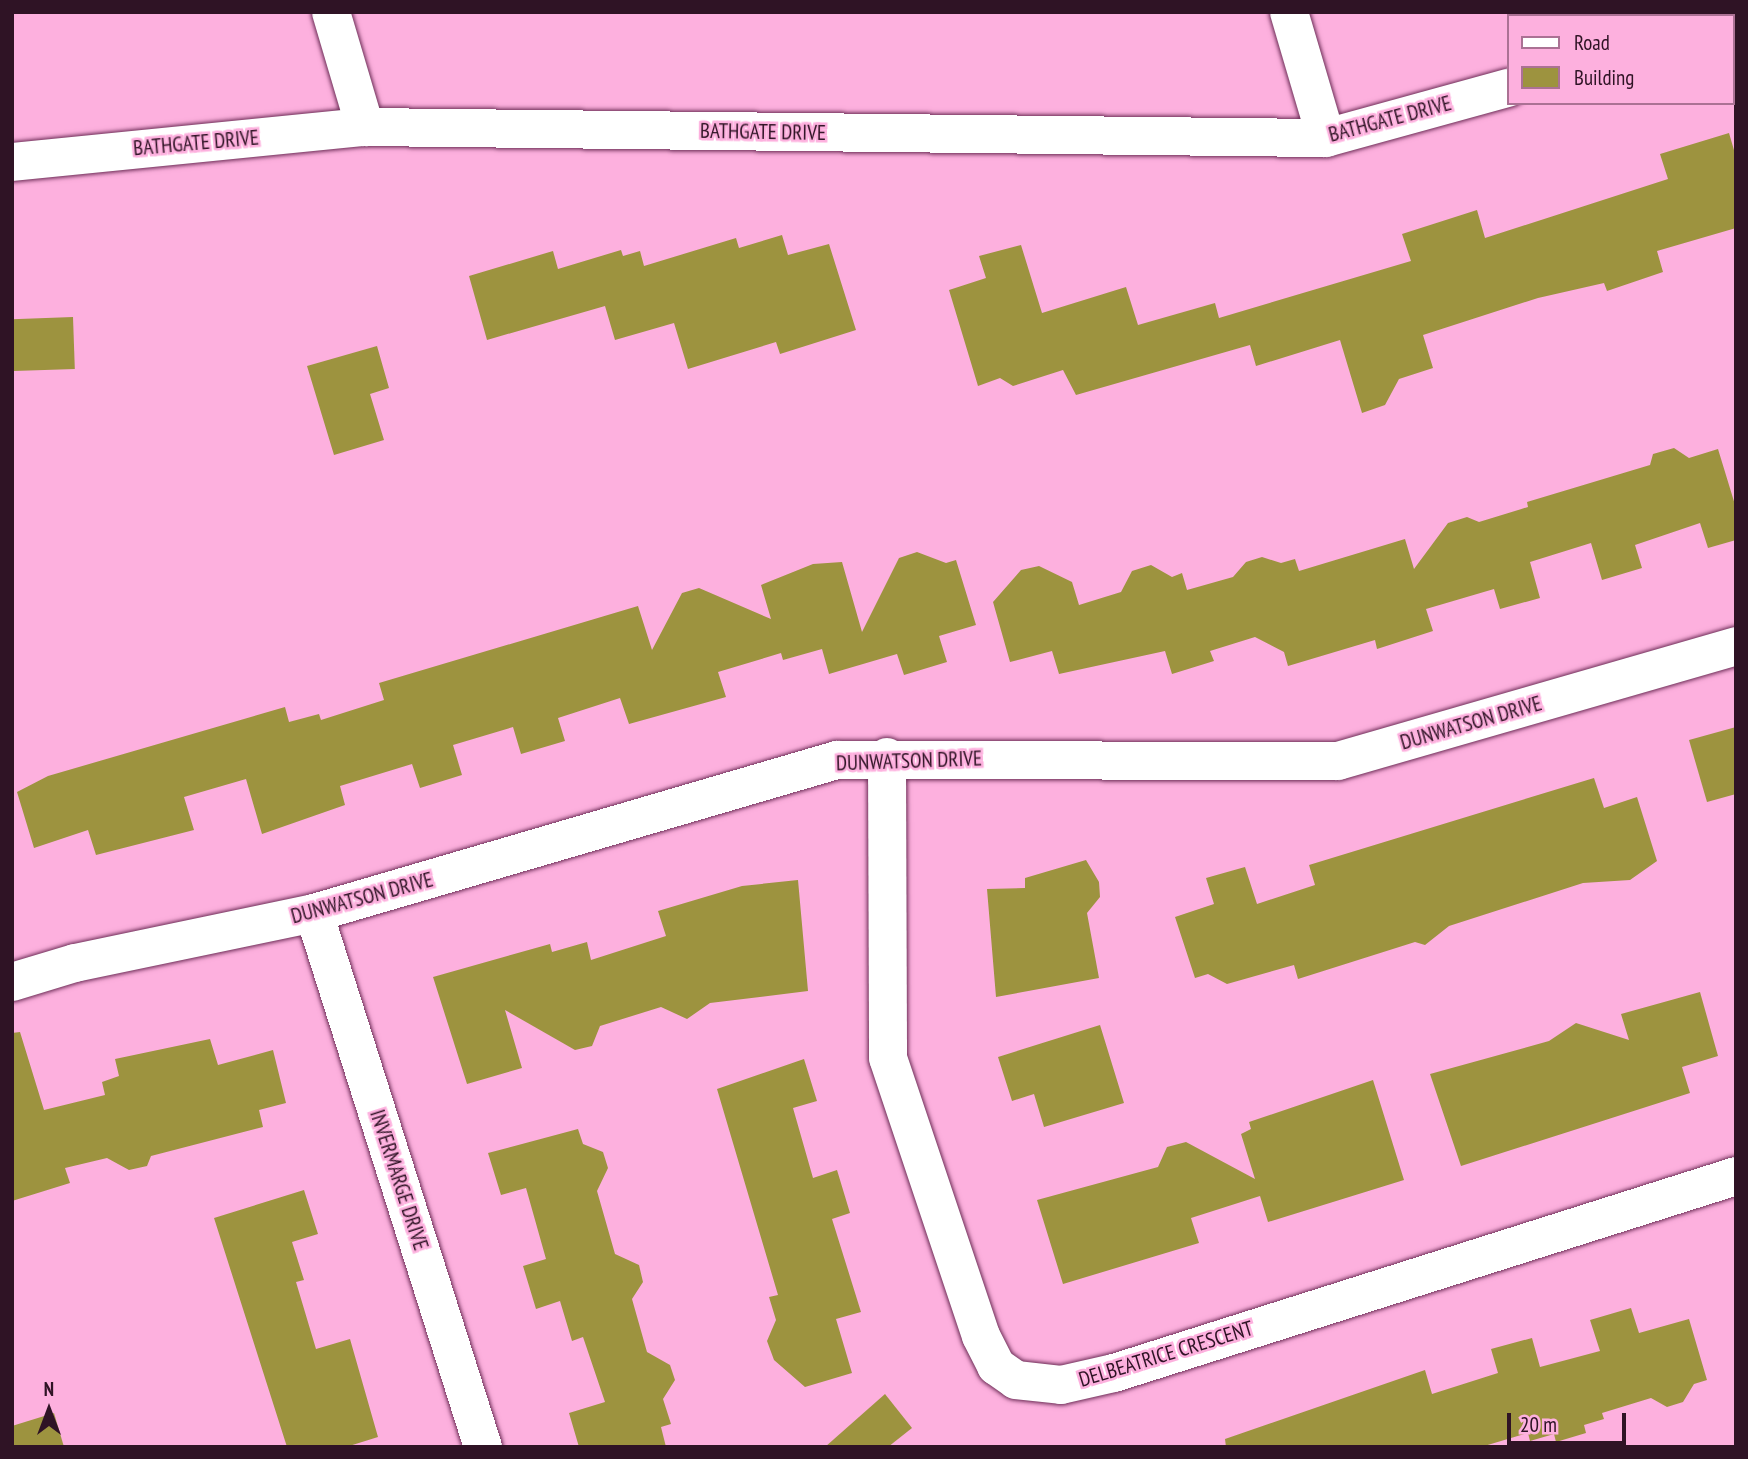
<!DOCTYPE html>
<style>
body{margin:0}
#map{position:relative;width:1748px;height:1459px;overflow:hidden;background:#fdb0de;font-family:"PT Sans Narrow",sans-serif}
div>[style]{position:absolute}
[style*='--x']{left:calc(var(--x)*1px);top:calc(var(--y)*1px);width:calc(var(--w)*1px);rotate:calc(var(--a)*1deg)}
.building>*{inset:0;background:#9d933f;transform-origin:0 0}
.roads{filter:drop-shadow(0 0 2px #6e2e58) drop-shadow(0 0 2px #6e2e58)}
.minor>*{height:38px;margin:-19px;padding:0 19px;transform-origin:19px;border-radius:19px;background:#fff}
span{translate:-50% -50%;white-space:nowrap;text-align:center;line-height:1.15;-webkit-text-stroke:5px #fdb0de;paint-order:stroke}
.street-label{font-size:21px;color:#2f1325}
.frame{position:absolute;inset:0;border:14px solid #2f1325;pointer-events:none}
.legend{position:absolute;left:1507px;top:14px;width:228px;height:91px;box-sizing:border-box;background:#fdb0de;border:2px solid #ab7194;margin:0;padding:9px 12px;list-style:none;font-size:21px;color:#2f1325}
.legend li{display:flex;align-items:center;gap:14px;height:35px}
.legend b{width:35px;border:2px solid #ab7194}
.north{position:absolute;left:14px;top:1375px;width:70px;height:70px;-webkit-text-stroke:5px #fdb0de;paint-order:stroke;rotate:0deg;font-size:19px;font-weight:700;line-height:28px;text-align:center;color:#2f1325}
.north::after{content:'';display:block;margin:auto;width:24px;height:32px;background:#2f1325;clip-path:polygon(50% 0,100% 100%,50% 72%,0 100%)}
.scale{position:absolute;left:1507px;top:1413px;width:119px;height:32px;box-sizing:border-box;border:4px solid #2f1325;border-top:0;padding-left:9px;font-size:21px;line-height:24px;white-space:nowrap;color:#2f1325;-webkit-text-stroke:5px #fdb0de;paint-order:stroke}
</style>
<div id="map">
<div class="building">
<div style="clip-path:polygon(1729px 133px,1736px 157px,1736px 228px,1657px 251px,1663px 272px,1607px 291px,1604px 283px,1538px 298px,1423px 335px,1433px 368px,1399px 379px,1385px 405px,1362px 413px,1340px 340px,1256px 366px,1250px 345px,1076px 395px,1063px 370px,1013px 386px,1000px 378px,978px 386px,949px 290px,986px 278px,979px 256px,1021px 245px,1042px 313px,1126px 287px,1138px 325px,1215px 303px,1219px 318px,1411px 261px,1402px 234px,1477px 210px,1485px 238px,1668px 179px,1660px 154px)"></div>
<div style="clip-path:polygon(782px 235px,788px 255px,829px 244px,856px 330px,780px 354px,776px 342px,688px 369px,674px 323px,615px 340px,605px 306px,487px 340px,469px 276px,553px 251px,558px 269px,621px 250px,623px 256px,640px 251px,644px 266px,736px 238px,739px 248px)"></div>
<div style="left:73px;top:317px;width:52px;height:61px;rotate:88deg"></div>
<div style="clip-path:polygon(377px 346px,389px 388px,370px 394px,384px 440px,334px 455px,307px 366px)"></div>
<div style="clip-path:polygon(1674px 448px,1689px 458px,1718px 449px,1736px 508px,1736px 540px,1708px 548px,1700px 523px,1635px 545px,1642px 568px,1602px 580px,1591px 543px,1530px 562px,1540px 598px,1500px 609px,1494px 589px,1426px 609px,1433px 631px,1377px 649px,1375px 640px,1288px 666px,1284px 652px,1255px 637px,1210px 651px,1214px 661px,1172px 674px,1165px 651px,1059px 674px,1052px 651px,1010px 662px,993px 602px,1021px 570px,1039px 566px,1072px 582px,1079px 605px,1121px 592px,1132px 571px,1151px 565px,1172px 577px,1182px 573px,1187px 590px,1233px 577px,1246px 562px,1262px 557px,1281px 563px,1295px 559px,1299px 571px,1405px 539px,1414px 569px,1448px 523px,1467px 517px,1479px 522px,1528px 507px,1527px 502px,1650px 465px,1653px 454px)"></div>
<div style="clip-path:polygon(917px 552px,946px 563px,956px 560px,976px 625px,939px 636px,947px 662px,904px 675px,897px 654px,829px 674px,822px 649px,783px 660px,781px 653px,718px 672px,726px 697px,629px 724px,620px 698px,558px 718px,565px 741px,521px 754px,513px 727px,453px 745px,462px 775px,420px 788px,412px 764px,340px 786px,345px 805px,262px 834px,246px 779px,184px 797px,194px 830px,96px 855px,88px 830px,34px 848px,17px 792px,48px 776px,285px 707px,289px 722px,319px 714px,321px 720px,384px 700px,379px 683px,638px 606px,652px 650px,682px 593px,699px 588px,771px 619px,761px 585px,813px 564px,842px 562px,862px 632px,899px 558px)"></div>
<div style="clip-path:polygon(1736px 727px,1736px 794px,1707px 802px,1689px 740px)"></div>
<div style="clip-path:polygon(1594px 778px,1604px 808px,1637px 797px,1657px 861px,1630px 880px,1583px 883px,1449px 926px,1425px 945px,1415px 942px,1298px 979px,1294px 965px,1227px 984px,1208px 974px,1195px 978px,1175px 917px,1214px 904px,1206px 878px,1245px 867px,1257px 904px,1315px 885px,1309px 865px)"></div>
<div style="clip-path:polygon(1086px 860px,1099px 882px,1100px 897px,1087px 913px,1099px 978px,996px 997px,987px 889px,1025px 888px,1025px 878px)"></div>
<div style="clip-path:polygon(798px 880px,808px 991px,710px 1003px,687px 1019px,661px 1007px,600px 1026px,592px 1046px,575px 1050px,505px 1010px,522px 1068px,467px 1084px,433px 977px,550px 944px,552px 952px,587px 942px,591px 960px,666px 936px,658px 911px,742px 886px)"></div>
<div style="clip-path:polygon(1700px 992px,1718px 1056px,1682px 1067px,1690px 1093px,1461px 1166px,1430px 1074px,1549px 1041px,1576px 1023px,1629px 1040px,1621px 1014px)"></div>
<div style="clip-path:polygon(1100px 1025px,1124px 1103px,1044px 1127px,1034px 1094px,1012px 1101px,998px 1057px)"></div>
<div style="clip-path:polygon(20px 1032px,44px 1110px,105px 1095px,102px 1082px,119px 1076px,115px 1059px,210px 1039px,218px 1065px,273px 1050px,286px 1103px,259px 1110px,263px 1127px,151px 1156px,147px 1166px,129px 1170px,107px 1158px,65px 1168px,70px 1183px,12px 1201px,12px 1033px)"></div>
<div style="clip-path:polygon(804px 1059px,817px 1101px,793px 1108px,813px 1178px,837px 1170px,850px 1213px,832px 1219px,861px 1312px,836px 1319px,852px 1373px,805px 1387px,774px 1360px,767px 1341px,776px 1320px,769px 1297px,778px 1295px,717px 1089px)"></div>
<div style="clip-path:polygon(1373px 1080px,1404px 1180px,1268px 1222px,1260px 1196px,1191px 1218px,1199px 1243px,1063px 1284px,1037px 1200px,1158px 1167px,1167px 1147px,1186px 1142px,1255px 1179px,1241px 1134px,1251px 1129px,1249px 1122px)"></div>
<div style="clip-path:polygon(578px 1129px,583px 1144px,603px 1152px,608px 1168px,597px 1191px,615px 1254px,639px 1265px,643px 1282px,632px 1299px,647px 1352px,670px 1365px,675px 1380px,663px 1399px,671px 1424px,661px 1427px,666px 1447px,579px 1447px,569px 1413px,605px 1402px,583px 1337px,572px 1341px,560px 1301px,536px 1309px,523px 1266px,546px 1259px,526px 1188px,501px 1195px,488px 1153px)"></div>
<div style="clip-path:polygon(304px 1190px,318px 1234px,292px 1242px,304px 1280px,296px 1282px,316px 1349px,350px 1339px,378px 1437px,346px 1447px,287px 1447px,214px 1218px)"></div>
<div style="clip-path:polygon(1631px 1308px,1639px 1333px,1689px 1319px,1707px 1380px,1694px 1384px,1683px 1402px,1667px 1407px,1651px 1398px,1602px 1413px,1604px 1419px,1584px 1425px,1586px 1433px,1556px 1442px,1554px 1434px,1530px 1441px,1528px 1433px,1481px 1447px,1226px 1447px,1225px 1439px,1425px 1370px,1432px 1394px,1498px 1373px,1491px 1349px,1532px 1338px,1540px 1367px,1600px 1351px,1590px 1320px)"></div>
<div style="clip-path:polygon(885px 1394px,912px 1428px,888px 1447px,825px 1447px)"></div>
<div style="clip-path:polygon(54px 1413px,64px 1447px,12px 1447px,12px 1426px)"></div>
</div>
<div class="roads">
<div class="minor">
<div style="--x:331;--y:12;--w:120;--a:73.5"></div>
<div style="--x:1289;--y:12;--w:131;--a:73.6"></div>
<div style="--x:1732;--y:27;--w:4;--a:-14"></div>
<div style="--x:12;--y:162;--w:355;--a:-5.7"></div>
<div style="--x:365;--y:127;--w:961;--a:0.66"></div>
<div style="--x:1326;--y:138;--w:189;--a:-15.4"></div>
<div style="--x:887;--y:757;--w:301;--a:89.8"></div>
<div style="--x:888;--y:1058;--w:293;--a:71.5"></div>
<div style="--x:981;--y:1336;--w:34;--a:63"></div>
<div style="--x:996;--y:1366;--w:24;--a:35"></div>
<div style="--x:1016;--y:1380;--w:45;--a:6.3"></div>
<div style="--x:1061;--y:1385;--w:54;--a:-12.8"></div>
<div style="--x:1114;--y:1373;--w:652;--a:-17.57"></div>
<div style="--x:314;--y:913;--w:560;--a:72.44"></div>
<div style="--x:12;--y:982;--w:66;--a:-16.8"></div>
<div style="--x:75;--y:963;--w:244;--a:-11.8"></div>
<div style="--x:314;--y:913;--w:545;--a:-16.31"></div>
<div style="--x:837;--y:760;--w:501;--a:0.11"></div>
<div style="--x:1338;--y:761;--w:414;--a:-16.1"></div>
</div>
</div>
<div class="street-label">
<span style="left:1390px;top:119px;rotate:-15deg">BATHGATE DRIVE</span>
<span style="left:763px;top:132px;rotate:1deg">BATHGATE DRIVE</span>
<span style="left:196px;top:143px;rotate:-5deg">BATHGATE DRIVE</span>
<span style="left:1471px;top:723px;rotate:-16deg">DUNWATSON DRIVE</span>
<span style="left:909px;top:761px;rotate:-2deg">DUNWATSON DRIVE</span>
<span style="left:362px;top:898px;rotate:-15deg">DUNWATSON DRIVE</span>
<span style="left:399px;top:1180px;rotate:72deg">INVERMARGE DRIVE</span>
<span style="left:1166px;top:1354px;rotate:-17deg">DELBEATRICE CRESCENT</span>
</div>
<div class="frame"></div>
<ul class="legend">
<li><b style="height:9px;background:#fff"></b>Road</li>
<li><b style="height:19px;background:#9d933f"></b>Building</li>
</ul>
<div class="north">N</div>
<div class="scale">20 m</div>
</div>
